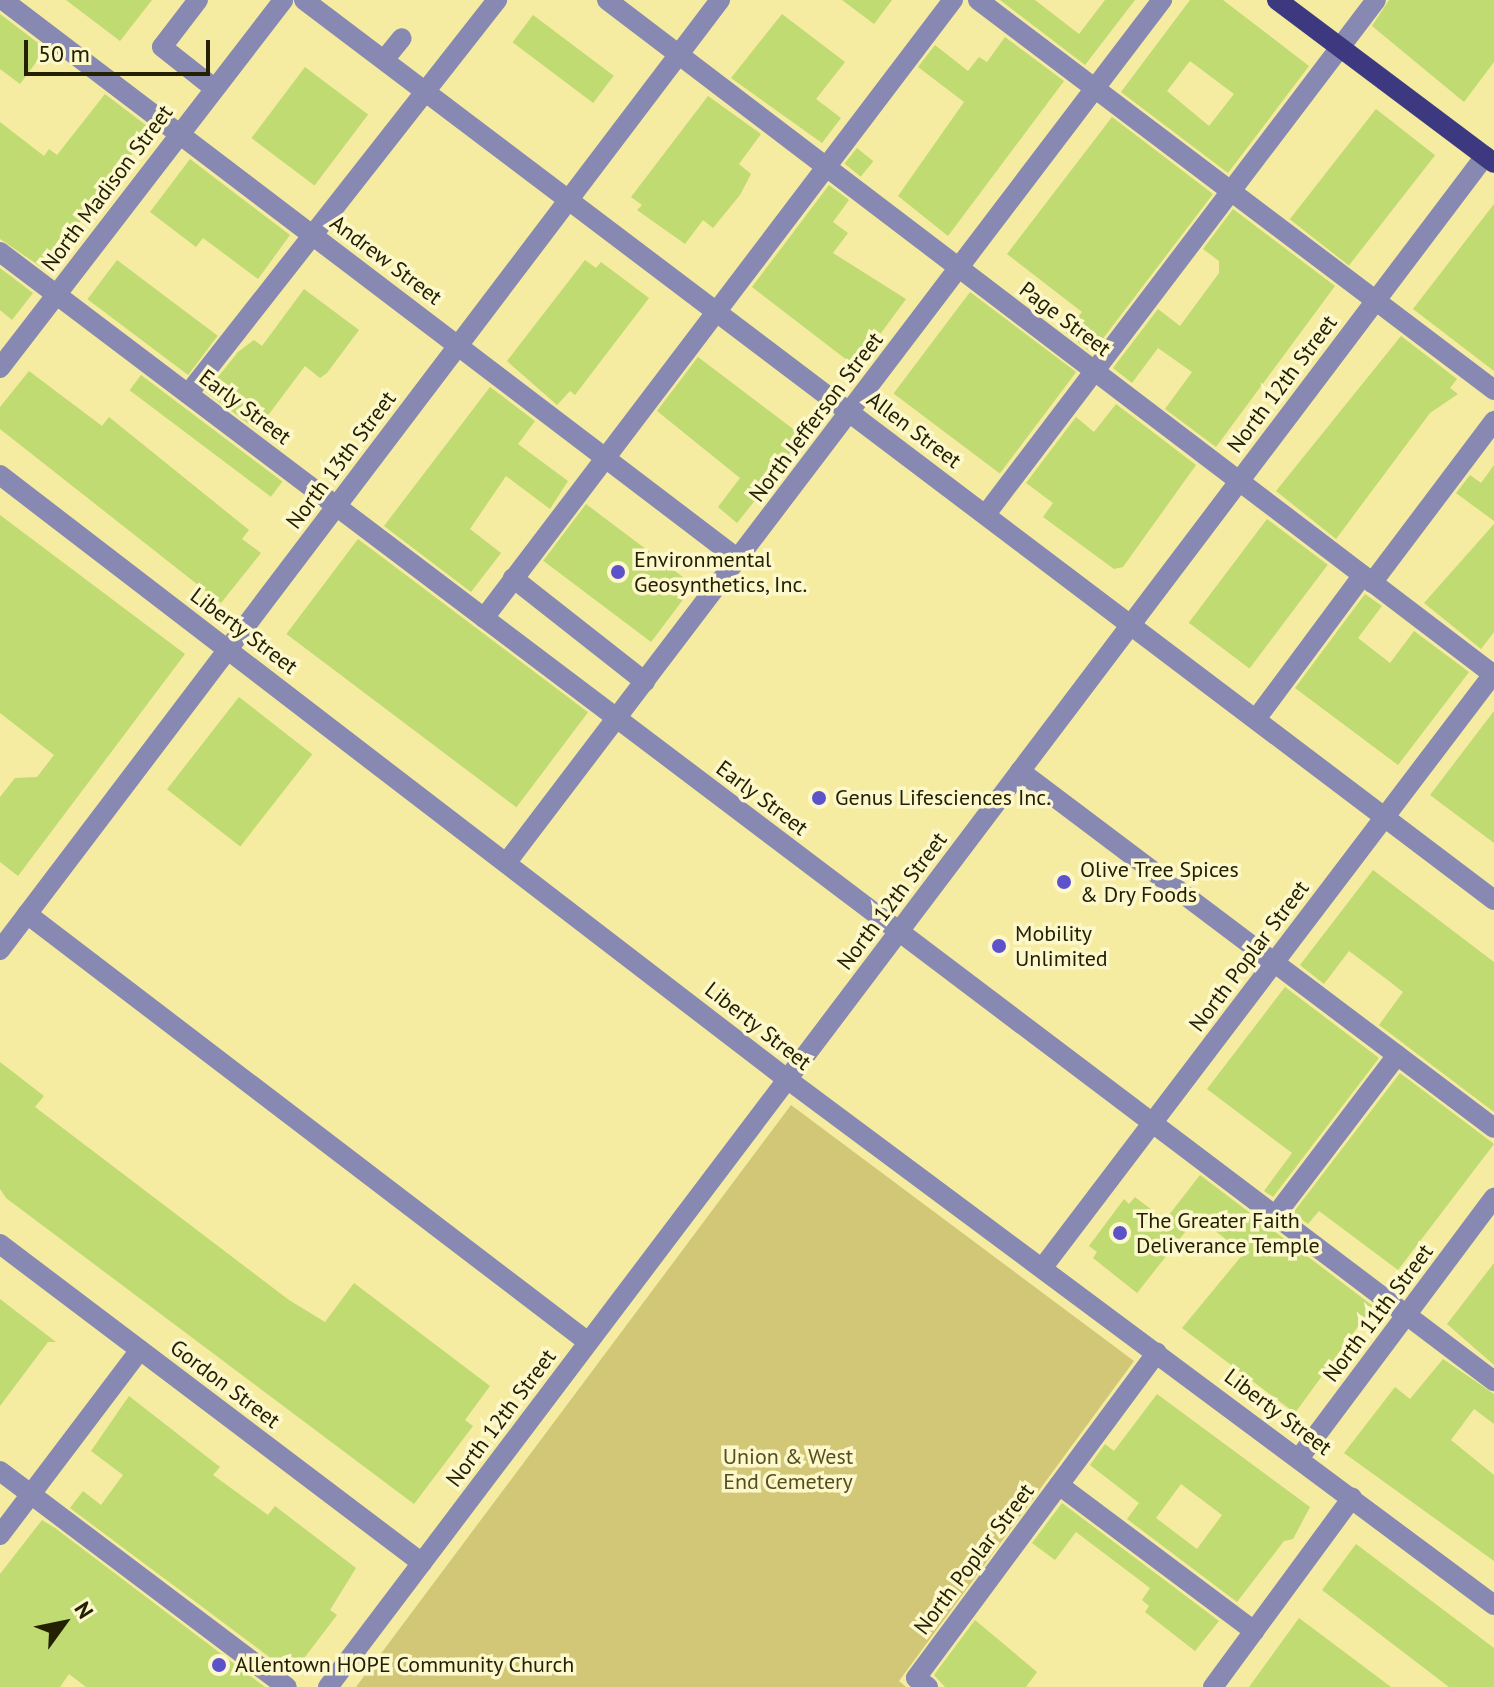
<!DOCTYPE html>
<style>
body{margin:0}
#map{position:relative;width:1494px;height:1687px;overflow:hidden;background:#f5eba1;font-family:"PT Sans",sans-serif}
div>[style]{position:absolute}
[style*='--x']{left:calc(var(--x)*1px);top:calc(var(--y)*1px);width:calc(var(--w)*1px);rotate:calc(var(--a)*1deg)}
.green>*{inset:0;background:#d2c776}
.building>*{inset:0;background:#bfdb72;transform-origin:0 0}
.minor>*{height:20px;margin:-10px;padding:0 10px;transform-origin:10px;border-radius:10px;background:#8789b2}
.major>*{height:20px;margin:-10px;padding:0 10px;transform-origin:10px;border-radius:10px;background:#3d3980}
.dots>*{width:22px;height:22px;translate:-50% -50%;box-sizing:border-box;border:4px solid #fdf8cc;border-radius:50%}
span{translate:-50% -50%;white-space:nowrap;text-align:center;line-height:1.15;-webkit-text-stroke:7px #fdf8cc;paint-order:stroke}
.street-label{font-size:22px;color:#242002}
.poi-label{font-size:22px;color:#242002}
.left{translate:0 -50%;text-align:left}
.park-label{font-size:22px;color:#544e1f}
.north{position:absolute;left:24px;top:1583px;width:80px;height:80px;-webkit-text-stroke:6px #fdf8cc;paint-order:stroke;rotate:57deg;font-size:22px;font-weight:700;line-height:32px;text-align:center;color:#242002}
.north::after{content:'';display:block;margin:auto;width:28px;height:36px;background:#242002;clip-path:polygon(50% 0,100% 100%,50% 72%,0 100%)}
.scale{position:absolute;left:24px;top:40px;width:186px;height:36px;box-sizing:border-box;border:4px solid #242002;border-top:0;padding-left:10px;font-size:24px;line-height:28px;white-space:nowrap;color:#242002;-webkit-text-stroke:6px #fdf8cc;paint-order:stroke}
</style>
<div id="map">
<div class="green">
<div style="clip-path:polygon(791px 1105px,1134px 1361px,899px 1681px,906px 1687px,356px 1687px)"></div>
</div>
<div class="building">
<div style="clip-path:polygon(66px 0,152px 0,120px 41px)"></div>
<div style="clip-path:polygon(842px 0,892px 0,874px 24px)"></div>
<div style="clip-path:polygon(1000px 0,1035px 0,1079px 34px,1105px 0,1135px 0,1085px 65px)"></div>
<div style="clip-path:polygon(evenodd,1190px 0,1223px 0,1309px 66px,1228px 173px,1121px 92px,1190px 0,1190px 61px,1234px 94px,1209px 126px,1167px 91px,1190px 61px)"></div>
<div style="clip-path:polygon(1389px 0,1494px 0,1494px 62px,1464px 102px,1372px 26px)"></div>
<div style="clip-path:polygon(0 14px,46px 49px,20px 84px,0 69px)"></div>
<div style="clip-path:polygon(782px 14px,845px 62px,816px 99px,841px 118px,822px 143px,731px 78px)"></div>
<div style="left:533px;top:15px;width:101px;height:34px;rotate:37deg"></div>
<div style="clip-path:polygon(1005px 37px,1064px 81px,948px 236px,898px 196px,964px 102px,918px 67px,935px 45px,968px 71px,979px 57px,987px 62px)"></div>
<div style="left:305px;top:67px;width:79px;height:89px;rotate:37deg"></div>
<div style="clip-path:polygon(105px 94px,151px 129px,44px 269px,0 239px,0 122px,44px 156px,49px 149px,57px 155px)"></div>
<div style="clip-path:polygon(708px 96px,761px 134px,739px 164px,751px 174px,740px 195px,713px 228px,703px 220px,685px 244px,637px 210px,642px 205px,631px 197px)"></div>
<div style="left:1376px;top:109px;width:75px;height:140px;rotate:38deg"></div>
<div style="clip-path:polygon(1112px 117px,1213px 194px,1092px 353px,1066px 333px,1082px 312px,1007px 254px)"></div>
<div style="left:857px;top:148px;width:21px;height:20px;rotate:39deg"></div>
<div style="clip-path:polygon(190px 159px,290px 235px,258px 279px,203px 238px,196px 247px,150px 212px)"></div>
<div style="clip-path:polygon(829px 185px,849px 200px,833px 222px,848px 233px,833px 253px,906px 299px,856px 367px,752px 287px)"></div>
<div style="clip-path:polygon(1494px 204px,1494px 371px,1413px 309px)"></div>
<div style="clip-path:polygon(1233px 209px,1335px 286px,1216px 447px,1165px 409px,1192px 372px,1158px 348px,1132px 383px,1113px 368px,1158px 309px,1180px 326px,1219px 273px,1219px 261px,1203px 249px)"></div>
<div style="left:117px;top:260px;width:126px;height:49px;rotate:37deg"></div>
<div style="clip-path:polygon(585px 260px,596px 268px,601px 262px,649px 298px,575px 395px,570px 391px,557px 405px,507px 361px)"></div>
<div style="clip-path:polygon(0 268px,33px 293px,12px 320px,0 310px)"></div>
<div style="clip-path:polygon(304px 289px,359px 330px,327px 373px,320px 378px,305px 366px,257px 430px,206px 392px,238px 352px,254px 340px,262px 346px)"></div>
<div style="left:970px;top:292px;width:133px;height:127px;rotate:37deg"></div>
<div style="clip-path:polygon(1401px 336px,1457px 379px,1450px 388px,1458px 394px,1430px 413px,1336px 539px,1276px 491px)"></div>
<div style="clip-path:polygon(698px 357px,805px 438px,737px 523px,718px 507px,740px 478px,657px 411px)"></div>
<div style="clip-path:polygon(29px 371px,102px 426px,109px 417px,249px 530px,242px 539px,261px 553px,221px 603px,0 429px,0 407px)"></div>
<div style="left:141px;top:375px;width:177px;height:19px;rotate:37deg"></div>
<div style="clip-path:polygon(490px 387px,535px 421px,518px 444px,568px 481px,550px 509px,506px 476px,470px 529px,501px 553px,471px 592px,384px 526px)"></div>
<div style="clip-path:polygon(1116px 404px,1196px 465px,1123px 567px,1114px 569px,1043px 517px,1053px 503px,1026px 483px,1076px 417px,1094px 432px)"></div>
<div style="clip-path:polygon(1494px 465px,1494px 521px,1456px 493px,1470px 475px,1481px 483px)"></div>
<div style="left:586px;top:504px;width:135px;height:71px;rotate:37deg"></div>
<div style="clip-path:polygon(0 515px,185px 654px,18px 876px,0 862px,0 797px,15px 778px,37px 777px,54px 755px,0 713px)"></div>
<div style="left:1267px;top:519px;width:76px;height:130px;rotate:37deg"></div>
<div style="clip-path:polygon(1494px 524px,1494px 632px,1481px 649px,1424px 603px)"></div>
<div style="left:358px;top:539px;width:288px;height:119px;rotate:37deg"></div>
<div style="clip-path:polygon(1365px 594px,1382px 606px,1358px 638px,1390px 663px,1414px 631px,1469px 672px,1398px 765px,1295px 688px)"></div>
<div style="left:239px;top:697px;width:93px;height:117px;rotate:38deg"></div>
<div style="clip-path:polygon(1494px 711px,1494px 843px,1430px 795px)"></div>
<div style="clip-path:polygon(1373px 870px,1494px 962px,1494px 1112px,1379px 1025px,1403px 992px,1389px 981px,1349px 951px,1324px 984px,1300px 965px)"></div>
<div style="clip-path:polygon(1285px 987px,1379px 1058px,1273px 1197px,1264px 1191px,1292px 1153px,1207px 1089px)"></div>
<div style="clip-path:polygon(0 1062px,44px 1096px,35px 1107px,289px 1300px,325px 1322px,354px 1283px,490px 1386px,465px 1420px,473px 1426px,414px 1504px,6px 1198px,0 1189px)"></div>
<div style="clip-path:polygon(1400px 1073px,1494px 1144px,1398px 1270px,1319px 1211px,1308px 1224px,1293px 1213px)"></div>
<div style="clip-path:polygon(1200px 1175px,1373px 1306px,1295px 1413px,1182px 1328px,1244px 1253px,1197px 1217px,1137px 1293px,1093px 1258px,1097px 1252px,1089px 1246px,1124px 1199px,1129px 1204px,1135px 1197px,1165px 1220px)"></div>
<div style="clip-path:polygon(1494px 1263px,1494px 1365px,1447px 1324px)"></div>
<div style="clip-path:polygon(0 1299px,56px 1342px,48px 1342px,0 1406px)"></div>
<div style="clip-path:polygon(1443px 1359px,1494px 1394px,1494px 1424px,1474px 1409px,1451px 1440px,1494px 1475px,1494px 1561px,1344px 1453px,1395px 1387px,1410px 1399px)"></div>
<div style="clip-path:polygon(evenodd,1157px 1394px,1310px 1507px,1293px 1539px,1284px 1541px,1237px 1602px,1127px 1519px,1139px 1503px,1090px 1465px,1105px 1444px,1114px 1451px,1157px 1394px,1181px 1484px,1222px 1515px,1197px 1549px,1156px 1518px,1181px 1484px)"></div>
<div style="clip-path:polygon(129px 1396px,220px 1467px,213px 1475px,268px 1515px,275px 1506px,356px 1568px,330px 1610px,337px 1615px,292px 1674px,70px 1508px,83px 1491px,101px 1505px,123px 1475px,91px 1451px)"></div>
<div style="clip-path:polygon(1062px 1503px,1219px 1621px,1195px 1651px,1145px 1612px,1149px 1606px,1142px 1600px,1150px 1588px,1076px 1532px,1055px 1560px,1032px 1543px)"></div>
<div style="clip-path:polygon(42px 1520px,55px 1528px,265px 1687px,86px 1687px,69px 1674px,60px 1687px,0 1687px,0 1574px)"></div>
<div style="clip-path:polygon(1356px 1544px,1494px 1648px,1494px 1687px,1449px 1687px,1322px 1590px)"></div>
<div style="clip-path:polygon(1299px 1618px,1391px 1687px,1249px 1687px)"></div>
<div style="clip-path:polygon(975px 1620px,1037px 1672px,1026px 1687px,945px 1687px,934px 1675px)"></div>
</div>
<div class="minor">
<div style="--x:3;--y:0;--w:923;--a:37.25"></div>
<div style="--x:198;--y:0;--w:59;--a:127.5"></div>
<div style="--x:162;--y:47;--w:66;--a:38.3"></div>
<div style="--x:304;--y:0;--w:1492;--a:37.1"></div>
<div style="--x:607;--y:0;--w:1115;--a:37.27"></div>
<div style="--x:978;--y:0;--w:647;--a:37.08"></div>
<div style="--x:384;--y:60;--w:28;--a:-51"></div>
<div style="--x:0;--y:252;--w:1873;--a:37.08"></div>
<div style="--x:0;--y:368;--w:464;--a:-52.4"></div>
<div style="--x:188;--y:394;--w:501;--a:-51.89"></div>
<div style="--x:0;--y:475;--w:992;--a:37.51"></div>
<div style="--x:787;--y:1079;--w:881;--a:36.65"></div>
<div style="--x:986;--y:514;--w:645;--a:-52.81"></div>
<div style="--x:513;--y:578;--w:168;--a:38.2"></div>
<div style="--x:1372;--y:583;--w:203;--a:-53"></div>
<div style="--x:484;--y:618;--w:776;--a:-52.81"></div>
<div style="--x:1256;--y:719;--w:179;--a:-53.4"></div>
<div style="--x:1020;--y:771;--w:593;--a:36.99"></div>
<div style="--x:507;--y:862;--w:1083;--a:-52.77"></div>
<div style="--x:27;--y:914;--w:706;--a:37.34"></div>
<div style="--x:0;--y:950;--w:1192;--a:-52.84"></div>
<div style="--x:1275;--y:1216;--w:202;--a:-52.8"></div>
<div style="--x:0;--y:1244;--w:529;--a:37.09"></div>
<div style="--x:1043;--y:1267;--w:746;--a:-52.79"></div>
<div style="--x:1300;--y:1457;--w:324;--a:-53.2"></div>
<div style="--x:0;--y:1471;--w:359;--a:37"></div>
<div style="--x:1059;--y:1485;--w:244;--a:36.8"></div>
<div style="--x:0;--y:1535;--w:232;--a:-52.9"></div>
<div style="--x:328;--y:1687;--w:1919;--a:-52.92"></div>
<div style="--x:928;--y:1687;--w:15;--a:-143"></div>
<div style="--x:916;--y:1678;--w:405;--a:-53.5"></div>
<div style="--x:1213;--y:1687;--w:235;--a:-53.7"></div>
</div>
<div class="major">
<div style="--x:1277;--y:0;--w:271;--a:36.9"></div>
</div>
<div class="dots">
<div style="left:618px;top:572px;background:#5c52ca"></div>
<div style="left:819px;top:798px;background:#5c52ca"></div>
<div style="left:1064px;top:882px;background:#5c52ca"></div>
<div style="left:999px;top:946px;background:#5c52ca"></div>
<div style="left:1120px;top:1233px;background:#5c52ca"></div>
<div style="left:219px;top:1665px;background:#5c52ca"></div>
</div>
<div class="street-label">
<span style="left:107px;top:188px;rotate:-53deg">North Madison Street</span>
<span style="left:386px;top:260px;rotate:37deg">Andrew Street</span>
<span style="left:1065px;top:319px;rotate:37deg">Page Street</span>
<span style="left:1282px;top:384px;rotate:-53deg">North 12th Street</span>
<span style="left:245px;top:407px;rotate:37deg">Early Street</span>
<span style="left:816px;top:417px;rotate:-53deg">North Jefferson Street</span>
<span style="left:914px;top:430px;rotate:37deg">Allen Street</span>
<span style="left:341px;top:460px;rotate:-53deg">North 13th Street</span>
<span style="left:244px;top:631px;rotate:37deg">Liberty Street</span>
<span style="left:762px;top:798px;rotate:37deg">Early Street</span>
<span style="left:892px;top:901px;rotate:-53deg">North 12th Street</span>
<span style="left:1249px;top:956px;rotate:-53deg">North Poplar Street</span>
<span style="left:758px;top:1026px;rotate:38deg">Liberty Street</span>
<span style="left:1378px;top:1313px;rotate:-53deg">North 11th Street</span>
<span style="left:225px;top:1384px;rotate:37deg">Gordon Street</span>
<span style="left:1278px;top:1412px;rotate:37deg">Liberty Street</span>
<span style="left:501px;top:1418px;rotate:-53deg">North 12th Street</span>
<span style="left:974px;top:1559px;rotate:-53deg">North Poplar Street</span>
</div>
<div class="poi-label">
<span class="left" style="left:634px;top:572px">Environmental<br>Geosynthetics, Inc.</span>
<span class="left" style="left:835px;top:798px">Genus Lifesciences Inc.</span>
<span class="left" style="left:1080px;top:882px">Olive Tree Spices<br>&amp; Dry Foods</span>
<span class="left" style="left:1015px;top:946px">Mobility<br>Unlimited</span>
<span class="left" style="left:1136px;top:1233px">The Greater Faith<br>Deliverance Temple</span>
<span class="left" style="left:235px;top:1665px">Allentown HOPE Community Church</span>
</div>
<div class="park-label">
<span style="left:788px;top:1469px">Union &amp; West<br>End Cemetery</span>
</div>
<div class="north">N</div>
<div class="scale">50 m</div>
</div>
